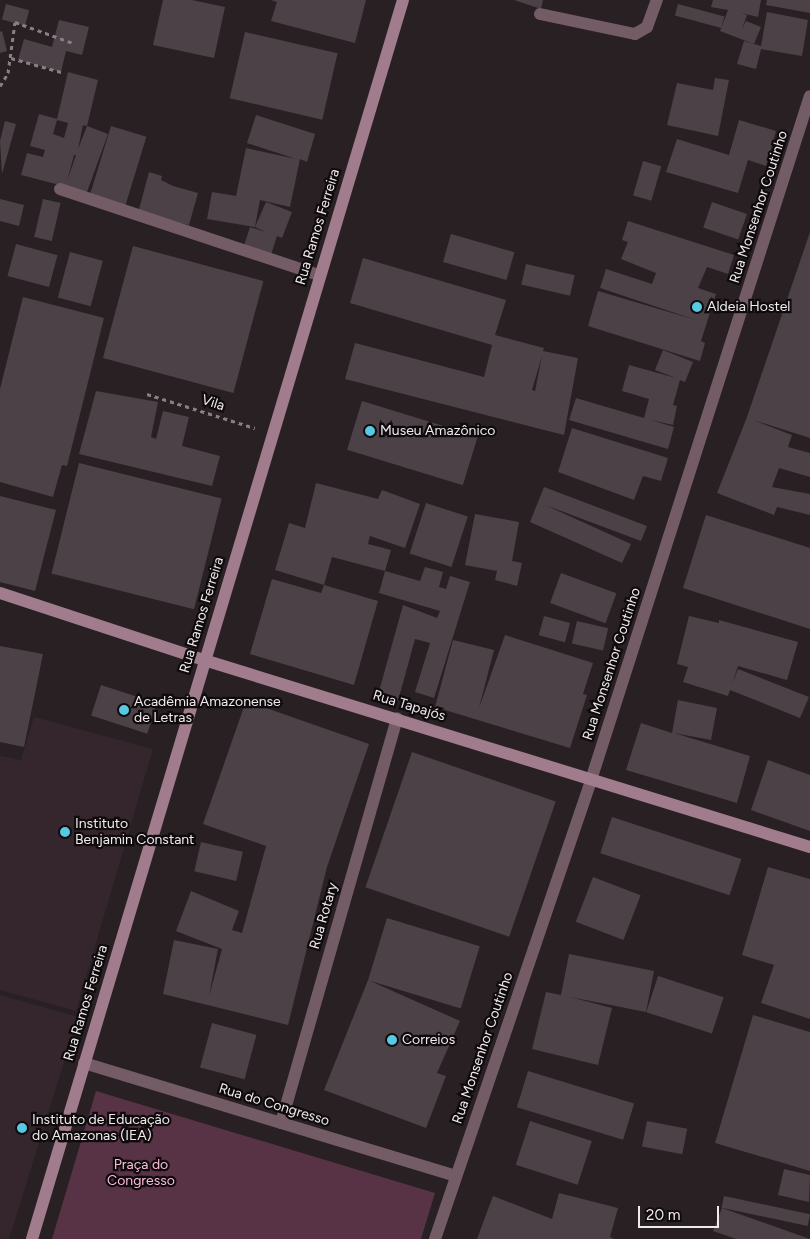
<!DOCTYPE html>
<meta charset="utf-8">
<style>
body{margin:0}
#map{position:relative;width:810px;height:1239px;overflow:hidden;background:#292024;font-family:Figtree,sans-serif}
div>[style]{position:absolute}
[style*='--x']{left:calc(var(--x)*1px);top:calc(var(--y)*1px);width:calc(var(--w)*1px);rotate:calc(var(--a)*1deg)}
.built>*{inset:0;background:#35262d}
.green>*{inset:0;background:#583245}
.building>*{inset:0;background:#4b4146;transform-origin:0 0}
.path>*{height:3px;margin-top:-1.5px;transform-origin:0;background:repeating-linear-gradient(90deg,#877f82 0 4px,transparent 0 8px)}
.lane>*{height:12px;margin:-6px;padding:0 6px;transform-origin:6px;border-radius:6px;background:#745c67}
.street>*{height:12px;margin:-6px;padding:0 6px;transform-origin:6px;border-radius:6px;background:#745c67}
.secondary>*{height:12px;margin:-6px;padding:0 6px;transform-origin:6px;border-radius:6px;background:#a17c8d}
.dots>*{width:14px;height:14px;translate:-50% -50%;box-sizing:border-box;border:2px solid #0f0b0d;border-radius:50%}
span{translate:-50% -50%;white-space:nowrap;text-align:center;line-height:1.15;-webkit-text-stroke:4.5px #0f0b0d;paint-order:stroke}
.street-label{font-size:14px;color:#f0eaec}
.poi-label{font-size:14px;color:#f0eaec}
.left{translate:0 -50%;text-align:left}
.park-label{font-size:14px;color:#febcdb}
.scale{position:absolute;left:638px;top:1206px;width:81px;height:22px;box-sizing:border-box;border:2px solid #f0eaec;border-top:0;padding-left:6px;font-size:15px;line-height:18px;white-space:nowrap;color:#f0eaec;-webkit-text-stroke:4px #0f0b0d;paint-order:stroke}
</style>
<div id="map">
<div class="built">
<div style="clip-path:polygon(34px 717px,153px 749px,76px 1011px,0 990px,0 756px,21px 760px)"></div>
<div style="clip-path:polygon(0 995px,78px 1017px,9px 1239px,0 1239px)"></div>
</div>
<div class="green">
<div style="clip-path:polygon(96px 1091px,435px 1193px,421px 1239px,52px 1239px)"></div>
</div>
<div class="building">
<div style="clip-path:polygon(163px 0,192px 0,225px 7px,214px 58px,153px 45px)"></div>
<div style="clip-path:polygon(271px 0,366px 0,355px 43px,271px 21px,277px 2px)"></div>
<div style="clip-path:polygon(514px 0,543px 0,541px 9px)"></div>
<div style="clip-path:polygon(713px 0,761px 0,758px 17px,741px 13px,747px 15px,742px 29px,746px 21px,761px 27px,754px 44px,720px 31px,728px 10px,711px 7px)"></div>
<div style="clip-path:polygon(767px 0,810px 0,810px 13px,766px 5px)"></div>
<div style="left:6px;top:4px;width:24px;height:16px;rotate:15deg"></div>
<div style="left:678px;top:4px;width:48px;height:12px;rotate:15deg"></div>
<div style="clip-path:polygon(767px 12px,808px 20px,802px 56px,761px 49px,756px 69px,737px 64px,744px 41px,761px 46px)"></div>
<div style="clip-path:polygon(59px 20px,89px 27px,82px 55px,66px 51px,61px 72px,18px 60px,24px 39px,52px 47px)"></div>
<div style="clip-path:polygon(2px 31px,7px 51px,0 53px,0 32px)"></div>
<div style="left:245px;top:32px;width:95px;height:68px;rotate:13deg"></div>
<div style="clip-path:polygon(evenodd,68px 72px,98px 80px,87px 126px,108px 134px,87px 192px,21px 175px,27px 153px,43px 157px,45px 150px,30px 146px,39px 114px,57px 119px,68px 72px,57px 120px,68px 123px,64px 138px,53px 134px,57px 120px,68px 72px,83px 125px,87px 126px,78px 149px,83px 125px,68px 72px,74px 155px,76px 155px,67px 181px,74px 155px)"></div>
<div style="clip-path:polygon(715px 78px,729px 80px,718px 136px,667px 125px,677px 83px,713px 90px)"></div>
<div style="clip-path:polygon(256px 115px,315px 134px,307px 162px,300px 159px,290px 207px,260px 200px,255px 227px,207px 219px,212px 192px,236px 196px,246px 148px,296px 159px,247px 143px)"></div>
<div style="clip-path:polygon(739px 120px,776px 131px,766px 166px,748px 160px,738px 193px,666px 172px,677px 139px,729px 155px)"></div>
<div style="clip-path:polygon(5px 121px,16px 124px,2px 174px,0 141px)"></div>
<div style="left:111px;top:126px;width:37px;height:72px;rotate:17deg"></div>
<div style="left:643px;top:161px;width:19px;height:36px;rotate:16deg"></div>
<div style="clip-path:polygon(149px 172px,162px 176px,161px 180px,173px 186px,198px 193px,189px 225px,138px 213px)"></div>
<div style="clip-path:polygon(0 199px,24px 205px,19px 226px,0 221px)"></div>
<div style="left:43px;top:199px;width:18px;height:39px;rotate:13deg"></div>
<div style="clip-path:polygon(266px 202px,292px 212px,282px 238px,277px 236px,271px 255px,244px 246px,250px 227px,266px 232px,255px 227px)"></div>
<div style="left:712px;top:202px;width:37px;height:27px;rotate:19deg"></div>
<div style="clip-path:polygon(628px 221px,734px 255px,728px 274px,707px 267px,698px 288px,716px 294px,701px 341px,705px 343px,700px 361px,588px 326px,598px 291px,696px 320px,600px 288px,606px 269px,652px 284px,656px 273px,621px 259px,628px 242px,622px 240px)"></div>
<div style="clip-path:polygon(810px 232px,810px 438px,753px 420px,792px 435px,788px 447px,810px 453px,810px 477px,779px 468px,772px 487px,810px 494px,810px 515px,777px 507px,774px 515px,717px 493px,747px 417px)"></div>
<div style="left:451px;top:234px;width:66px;height:29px;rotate:16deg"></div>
<div style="left:16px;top:244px;width:43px;height:33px;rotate:15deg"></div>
<div style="left:133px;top:246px;width:135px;height:116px;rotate:15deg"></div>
<div style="left:70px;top:252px;width:34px;height:47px;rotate:15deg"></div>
<div style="clip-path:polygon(evenodd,363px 258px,506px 300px,495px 335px,544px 348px,543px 351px,578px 358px,564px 435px,345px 379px,355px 343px,484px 377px,492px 345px,350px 303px,363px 258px,542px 356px,535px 391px,532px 390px,542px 356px)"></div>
<div style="left:526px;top:264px;width:50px;height:21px;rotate:13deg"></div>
<div style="clip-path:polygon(23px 297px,104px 318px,67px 466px,62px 465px,53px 497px,0 482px,0 389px)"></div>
<div style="clip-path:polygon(663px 350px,693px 362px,685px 382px,680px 380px,673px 405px,677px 406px,673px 425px,651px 420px,674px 427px,668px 449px,569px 420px,576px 398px,644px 418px,649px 399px,622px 391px,629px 365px,676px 378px,655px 370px)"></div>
<div style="clip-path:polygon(96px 391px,158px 402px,151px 437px,156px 439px,163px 411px,189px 417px,182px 446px,220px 456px,212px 486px,79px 454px)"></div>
<div style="left:362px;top:401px;width:121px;height:51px;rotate:17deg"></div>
<div style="clip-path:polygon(572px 428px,668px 458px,661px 481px,643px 476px,634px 500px,558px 472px)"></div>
<div style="left:79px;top:463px;width:147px;height:114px;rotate:14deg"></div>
<div style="clip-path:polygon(316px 483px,378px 499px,382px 490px,420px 504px,405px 548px,370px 536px,368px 544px,391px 550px,385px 571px,332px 557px,324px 585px,275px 570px,289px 523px,305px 528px)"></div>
<div style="clip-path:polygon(544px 487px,647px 526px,641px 541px,545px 505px,631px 544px,622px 563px,530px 522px)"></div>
<div style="clip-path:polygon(0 496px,56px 510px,35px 591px,0 582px)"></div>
<div style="left:426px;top:503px;width:44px;height:53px;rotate:18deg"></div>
<div style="clip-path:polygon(475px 514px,519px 522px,512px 561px,522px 563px,517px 586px,495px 580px,497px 571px,465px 565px)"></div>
<div style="clip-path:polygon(706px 515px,810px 548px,810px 629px,683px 588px)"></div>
<div style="clip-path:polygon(425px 567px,443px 572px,439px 587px,446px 589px,450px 576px,470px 582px,434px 698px,415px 692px,430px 643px,415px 639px,398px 701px,378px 695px,403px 605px,437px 618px,440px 611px,379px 593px,385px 571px,420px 581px)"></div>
<div style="left:561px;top:573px;width:59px;height:32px;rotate:20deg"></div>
<div style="clip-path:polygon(272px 579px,321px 593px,324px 585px,378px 601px,354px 685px,250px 654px)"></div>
<div style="left:544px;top:616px;width:27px;height:20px;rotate:15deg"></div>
<div style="clip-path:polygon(689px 616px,719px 623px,719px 620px,798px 642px,787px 680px,738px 666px,732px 684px,738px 669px,809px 697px,800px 718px,730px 690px,728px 696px,683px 682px,688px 667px,677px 664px)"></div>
<div style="left:577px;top:621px;width:32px;height:23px;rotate:13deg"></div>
<div style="clip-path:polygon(505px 635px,593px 663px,583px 694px,587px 695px,570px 748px,435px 707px,453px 640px,494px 650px,479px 708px)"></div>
<div style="clip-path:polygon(0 646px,43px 654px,24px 747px,0 742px)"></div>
<div style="left:101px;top:685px;width:59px;height:32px;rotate:18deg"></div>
<div style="clip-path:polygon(678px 700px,717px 708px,711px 740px,674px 733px,750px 756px,737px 803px,626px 770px,641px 723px,672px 733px)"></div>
<div style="clip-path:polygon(246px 701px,369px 744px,327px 867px,288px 1025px,163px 994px,174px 940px,218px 949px,209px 996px,222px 949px,176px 931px,191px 891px,239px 911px,232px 930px,242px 933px,266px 846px,203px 824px)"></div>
<div style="left:412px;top:752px;width:152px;height:143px;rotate:19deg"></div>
<div style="clip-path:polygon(768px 760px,810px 775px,810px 831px,751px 810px)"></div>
<div style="left:612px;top:817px;width:136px;height:38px;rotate:18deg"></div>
<div style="left:201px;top:842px;width:43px;height:30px;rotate:13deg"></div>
<div style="clip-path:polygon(768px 867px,810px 879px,810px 1019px,761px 1003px,774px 965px,742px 955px)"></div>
<div style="left:593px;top:877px;width:51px;height:48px;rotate:21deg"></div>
<div style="left:387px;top:918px;width:97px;height:65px;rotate:17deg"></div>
<div style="clip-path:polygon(569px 954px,654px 971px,646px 1012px,570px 997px,612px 1008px,598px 1065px,532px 1049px,546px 992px,561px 995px)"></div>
<div style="left:658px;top:976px;width:69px;height:38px;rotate:18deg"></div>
<div style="clip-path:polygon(368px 980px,460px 1021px,437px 1073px,446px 1076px,426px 1128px,324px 1090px)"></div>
<div style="clip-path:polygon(753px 1015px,810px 1032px,810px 1171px,715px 1143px)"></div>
<div style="left:212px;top:1023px;width:46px;height:46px;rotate:15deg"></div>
<div style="left:528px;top:1071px;width:111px;height:38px;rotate:17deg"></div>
<div style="left:530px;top:1121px;width:65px;height:46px;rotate:18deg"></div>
<div style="left:647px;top:1121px;width:41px;height:26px;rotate:11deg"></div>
<div style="clip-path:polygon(784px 1169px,810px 1175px,809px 1202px,778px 1195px)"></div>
<div style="clip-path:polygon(559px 1193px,618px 1208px,610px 1237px,614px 1239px,477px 1239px,493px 1196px,552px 1219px)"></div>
<div style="left:724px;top:1196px;width:88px;height:12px;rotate:12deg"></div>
<div style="clip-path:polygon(722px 1208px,810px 1239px,736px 1239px,713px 1231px)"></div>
</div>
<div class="path">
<div style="--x:11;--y:58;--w:52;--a:15.6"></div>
<div style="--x:0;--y:86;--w:15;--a:-58"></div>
<div style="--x:8;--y:73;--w:51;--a:-82.2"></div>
<div style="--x:15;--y:22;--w:62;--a:19.9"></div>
<div style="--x:147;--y:394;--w:113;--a:17.5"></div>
</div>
<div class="lane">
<div style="--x:540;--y:14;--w:97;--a:11.9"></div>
<div style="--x:635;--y:34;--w:14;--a:-30"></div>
<div style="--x:647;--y:27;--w:29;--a:-70"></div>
</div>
<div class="street">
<div style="--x:60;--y:189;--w:273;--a:18.4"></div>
<div style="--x:84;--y:1063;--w:388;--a:16.9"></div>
<div style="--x:281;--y:1123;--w:421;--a:-74"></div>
<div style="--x:435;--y:1239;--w:485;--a:-71.2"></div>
<div style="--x:591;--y:780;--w:718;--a:-72.25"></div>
</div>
<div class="secondary">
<div style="--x:0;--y:593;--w:215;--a:18.2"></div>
<div style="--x:204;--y:660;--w:634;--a:17.15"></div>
<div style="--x:32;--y:1239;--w:1293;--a:-73.33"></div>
</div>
<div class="dots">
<div style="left:697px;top:307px;background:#57c9e2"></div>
<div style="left:370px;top:431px;background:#57c9e2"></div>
<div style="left:124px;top:710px;background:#57c9e2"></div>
<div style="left:65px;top:832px;background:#57c9e2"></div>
<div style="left:392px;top:1040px;background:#57c9e2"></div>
<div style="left:22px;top:1128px;background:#57c9e2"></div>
</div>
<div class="street-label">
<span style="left:759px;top:207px;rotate:-72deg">Rua Monsenhor Coutinho</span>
<span style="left:318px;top:227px;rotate:-73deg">Rua Ramos Ferreira</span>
<span style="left:213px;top:403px;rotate:18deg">Vila</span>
<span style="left:202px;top:615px;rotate:-73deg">Rua Ramos Ferreira</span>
<span style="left:612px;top:664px;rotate:-72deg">Rua Monsenhor Coutinho</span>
<span style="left:409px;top:706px;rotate:17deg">Rua Tapajós</span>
<span style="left:324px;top:916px;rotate:-74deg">Rua Rotary</span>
<span style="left:86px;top:1003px;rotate:-73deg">Rua Ramos Ferreira</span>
<span style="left:483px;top:1048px;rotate:-71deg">Rua Monsenhor Coutinho</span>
<span style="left:274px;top:1105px;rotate:17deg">Rua do Congresso</span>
</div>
<div class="poi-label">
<span class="left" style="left:707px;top:307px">Aldeia Hostel</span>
<span class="left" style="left:380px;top:431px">Museu Amazônico</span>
<span class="left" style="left:134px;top:710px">Acadêmia Amazonense<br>de Letras</span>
<span class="left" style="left:75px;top:832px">Instituto<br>Benjamin Constant</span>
<span class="left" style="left:402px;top:1040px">Correios</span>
<span class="left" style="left:32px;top:1128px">Instituto de Educação<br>do Amazonas (IEA)</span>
</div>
<div class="park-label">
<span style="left:141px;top:1173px">Praça do<br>Congresso</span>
</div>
<div class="scale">20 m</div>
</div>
